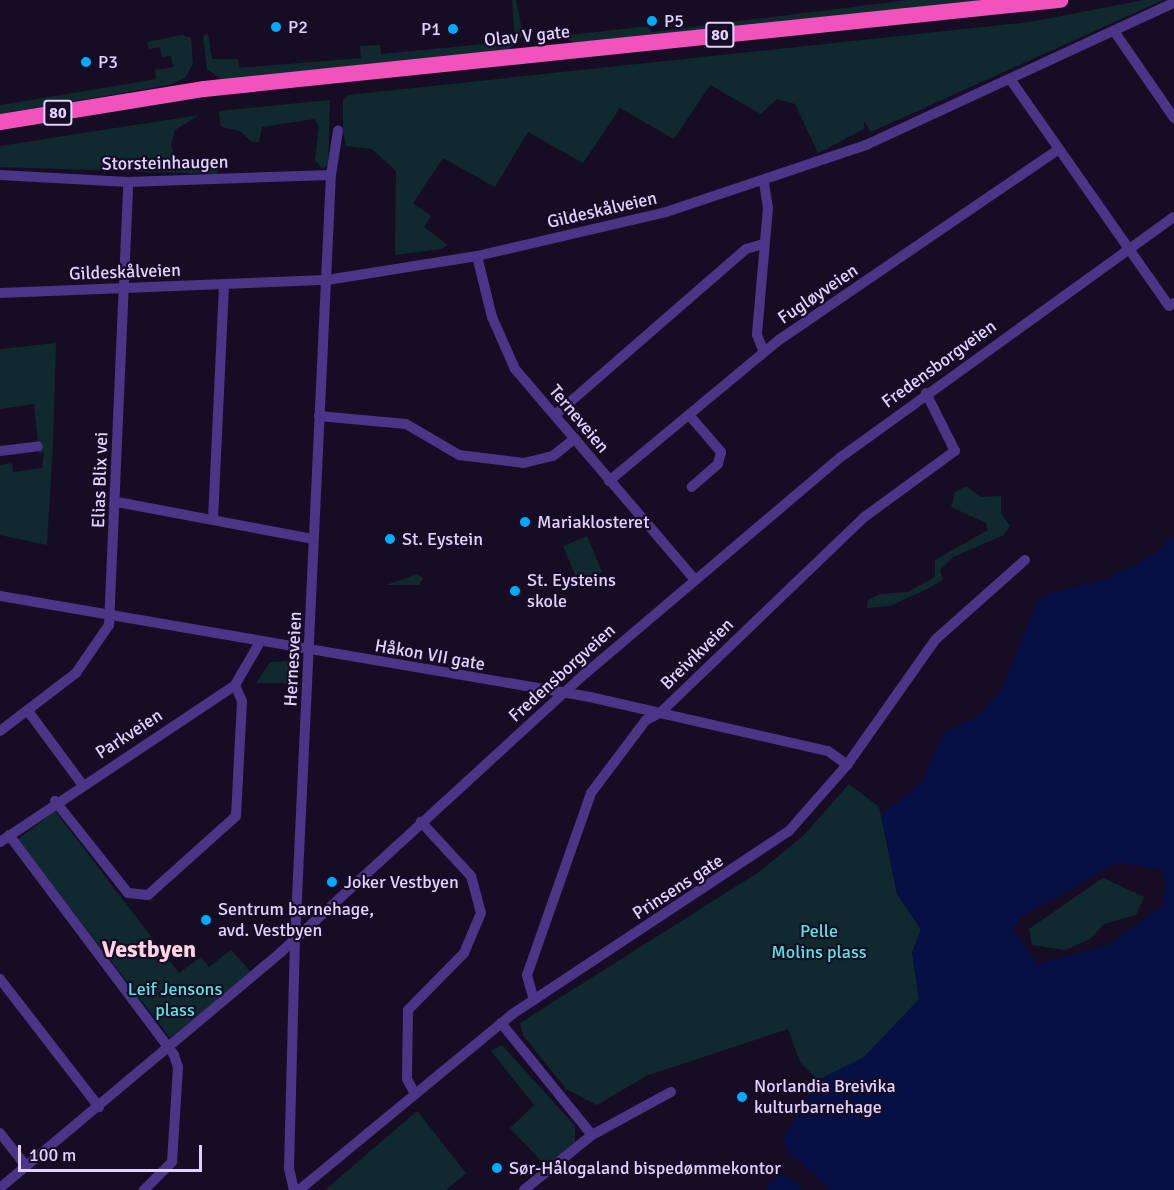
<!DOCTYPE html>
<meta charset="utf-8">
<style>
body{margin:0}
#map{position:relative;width:1174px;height:1190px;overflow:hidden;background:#160d25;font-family:Signika,sans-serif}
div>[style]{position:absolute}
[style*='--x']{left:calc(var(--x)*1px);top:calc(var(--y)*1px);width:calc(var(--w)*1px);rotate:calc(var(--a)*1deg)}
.green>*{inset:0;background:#10292f;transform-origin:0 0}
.water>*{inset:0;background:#071044}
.minor>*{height:10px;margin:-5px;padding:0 5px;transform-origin:5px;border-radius:5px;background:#4a3586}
.trunk>*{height:16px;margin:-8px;padding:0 8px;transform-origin:8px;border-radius:8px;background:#f252bc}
.dots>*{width:16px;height:16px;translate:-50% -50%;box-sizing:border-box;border:3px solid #160d25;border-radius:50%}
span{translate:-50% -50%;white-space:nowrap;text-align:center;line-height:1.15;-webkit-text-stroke:4.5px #160d25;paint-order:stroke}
.shield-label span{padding:2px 4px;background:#160d25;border:2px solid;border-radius:4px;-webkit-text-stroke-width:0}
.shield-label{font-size:16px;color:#e0d1ff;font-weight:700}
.poi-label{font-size:18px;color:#e0d1ff}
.left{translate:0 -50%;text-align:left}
.right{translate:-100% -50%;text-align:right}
.street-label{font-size:18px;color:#e0d1ff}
.park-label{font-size:18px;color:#56e6e2}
.district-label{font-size:24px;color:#ffd3e5;font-weight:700}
.scale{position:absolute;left:18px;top:1145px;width:184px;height:27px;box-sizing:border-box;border:3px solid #e0d1ff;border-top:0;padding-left:8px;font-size:18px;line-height:21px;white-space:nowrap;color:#e0d1ff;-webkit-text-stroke:4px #160d25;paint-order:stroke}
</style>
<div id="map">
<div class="green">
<div style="clip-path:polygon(512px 0,516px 0,523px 35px,508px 51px,222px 80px,207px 69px,203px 35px,208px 34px,212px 59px,238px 59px,239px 68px,361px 58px,360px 46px,380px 45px,381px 54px,515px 41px)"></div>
<div style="clip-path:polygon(908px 0,1016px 0,578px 44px,549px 32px,549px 27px,561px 36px,650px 26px,651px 32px)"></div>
<div style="clip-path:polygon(1144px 0,1163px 0,871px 132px,864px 121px,864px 129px,818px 153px,795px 104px,777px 99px,761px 114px,710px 85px,674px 139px,620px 108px,583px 163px,528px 132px,495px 187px,443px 158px,413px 203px,431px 216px,424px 227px,448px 245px,441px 249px,395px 255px,396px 171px,372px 149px,346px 146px,343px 130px,343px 101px,348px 95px,1030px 22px)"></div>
<div style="clip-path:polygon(182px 35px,191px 38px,193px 64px,185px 78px,169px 85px,0 114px,0 105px,156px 79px,155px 70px,173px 67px,171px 56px,162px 57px,160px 47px,149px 49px,147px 42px)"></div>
<div style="clip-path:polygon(330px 100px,328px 165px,323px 169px,315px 160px,319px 126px,314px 119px,262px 127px,259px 142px,252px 142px,240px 131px,221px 127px,219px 115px,219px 111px)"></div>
<div style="clip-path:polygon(199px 115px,175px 130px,171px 145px,176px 160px,212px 163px,220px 166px,216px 174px,0 167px,0 146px)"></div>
<div style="clip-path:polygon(56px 343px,53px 444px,47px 545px,0 535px,0 465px,12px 463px,13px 472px,42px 468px,44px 452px,39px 453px,34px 404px,0 409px,0 349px)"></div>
<div style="clip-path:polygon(966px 486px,981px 497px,1001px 496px,1001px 513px,1010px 526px,1004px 535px,953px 557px,940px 570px,943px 580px,925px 590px,890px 606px,867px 608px,868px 600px,880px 594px,907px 592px,928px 581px,935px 576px,935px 560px,988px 530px,986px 523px,951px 507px,955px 492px)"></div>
<div style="left:587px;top:536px;width:39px;height:26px;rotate:67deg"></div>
<div style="clip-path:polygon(417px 574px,423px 578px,419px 585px,386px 585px)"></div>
<div style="clip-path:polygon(289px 661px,294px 683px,256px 683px,270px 662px)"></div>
<div style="clip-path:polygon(849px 784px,879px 807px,897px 894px,921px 930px,912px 952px,919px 999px,903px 1020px,863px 1058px,818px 1080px,800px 1062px,788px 1029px,648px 1075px,597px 1105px,566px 1089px,523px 1035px,520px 1023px,759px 872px,803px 836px)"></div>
<div style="clip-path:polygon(55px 811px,179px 973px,201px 957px,209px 967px,231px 950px,251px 972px,170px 1038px,18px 839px)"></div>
<div style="clip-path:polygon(1103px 878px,1144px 897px,1136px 915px,1104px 924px,1090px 939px,1065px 950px,1032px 945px,1029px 929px)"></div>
<div style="clip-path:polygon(502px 1045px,575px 1126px,575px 1142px,546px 1166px,510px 1128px,534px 1105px,491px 1051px)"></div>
<div style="clip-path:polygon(417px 1111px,466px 1173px,446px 1190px,325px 1190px)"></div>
</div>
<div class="water">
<div style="clip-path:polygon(evenodd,1174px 535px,1174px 1190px,831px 1190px,786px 1150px,784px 1138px,818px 1080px,863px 1058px,919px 999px,912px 952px,921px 929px,897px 894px,881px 815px,921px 783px,944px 732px,975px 718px,1000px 692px,1037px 604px,1046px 595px,1111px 577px,1152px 556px,1174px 535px,1118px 862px,1162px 870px,1166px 883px,1162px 906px,1107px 945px,1038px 964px,1012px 929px,1020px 918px,1118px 862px)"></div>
<div style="clip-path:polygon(779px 1173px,782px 1174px,805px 1190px,765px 1190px)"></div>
</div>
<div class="minor">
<div style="--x:1114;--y:31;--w:106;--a:55.4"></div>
<div style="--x:1010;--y:79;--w:277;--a:55"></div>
<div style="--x:1169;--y:306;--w:6;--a:-31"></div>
<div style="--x:0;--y:175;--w:128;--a:3.1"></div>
<div style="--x:128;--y:182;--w:203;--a:-2"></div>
<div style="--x:764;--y:183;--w:25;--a:81"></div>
<div style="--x:768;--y:208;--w:127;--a:95"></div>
<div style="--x:757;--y:335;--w:18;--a:68"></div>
<div style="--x:477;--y:256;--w:63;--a:76.2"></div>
<div style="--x:492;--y:317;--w:57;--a:66.1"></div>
<div style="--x:515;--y:369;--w:277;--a:49.5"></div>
<div style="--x:0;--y:293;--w:327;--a:-2.3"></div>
<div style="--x:327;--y:280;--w:152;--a:-9.1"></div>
<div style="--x:477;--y:256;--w:194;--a:-13.1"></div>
<div style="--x:666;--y:212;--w:211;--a:-18.5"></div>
<div style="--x:866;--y:145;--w:339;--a:-24.8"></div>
<div style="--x:555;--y:415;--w:253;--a:-41"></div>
<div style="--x:746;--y:249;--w:19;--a:-16"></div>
<div style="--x:689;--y:415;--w:49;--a:49.1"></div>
<div style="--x:721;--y:452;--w:12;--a:104"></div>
<div style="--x:718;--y:464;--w:35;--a:139"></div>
<div style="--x:319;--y:416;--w:87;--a:5.3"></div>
<div style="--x:406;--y:424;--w:61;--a:30.3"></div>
<div style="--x:459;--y:455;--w:65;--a:7"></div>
<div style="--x:524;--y:463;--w:30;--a:-14"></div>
<div style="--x:553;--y:456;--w:28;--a:-39"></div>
<div style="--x:0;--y:451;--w:38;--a:-7"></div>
<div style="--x:609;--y:481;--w:221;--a:-39.7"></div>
<div style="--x:779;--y:340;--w:338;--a:-34.3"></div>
<div style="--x:117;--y:502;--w:199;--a:10.7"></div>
<div style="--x:213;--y:519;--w:234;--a:-87.3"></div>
<div style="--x:0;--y:596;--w:599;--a:9.71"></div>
<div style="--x:590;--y:697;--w:244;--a:12.8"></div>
<div style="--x:828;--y:751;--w:24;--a:36"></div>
<div style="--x:28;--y:711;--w:91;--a:53.5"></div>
<div style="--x:0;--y:731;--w:96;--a:-37.3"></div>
<div style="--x:76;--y:673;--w:58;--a:-55.5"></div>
<div style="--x:109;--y:625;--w:443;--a:-87.5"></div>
<div style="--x:55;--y:801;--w:117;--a:51.6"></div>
<div style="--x:128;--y:893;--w:20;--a:6"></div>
<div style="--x:148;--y:895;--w:118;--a:-41.9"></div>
<div style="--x:236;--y:816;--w:115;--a:-87"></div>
<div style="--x:242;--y:701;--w:17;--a:-114"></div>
<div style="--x:9;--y:835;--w:275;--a:53.1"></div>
<div style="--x:174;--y:1055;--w:13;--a:72"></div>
<div style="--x:178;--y:1067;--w:95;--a:93.6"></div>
<div style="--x:172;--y:1162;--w:40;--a:135"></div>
<div style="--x:0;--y:842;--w:283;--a:-33.7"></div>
<div style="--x:235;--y:685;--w:50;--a:-59.8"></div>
<div style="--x:0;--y:979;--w:162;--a:52.3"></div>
<div style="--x:534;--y:1000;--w:26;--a:-106"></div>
<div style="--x:527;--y:975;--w:193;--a:-70.6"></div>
<div style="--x:591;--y:793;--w:91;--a:-53"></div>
<div style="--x:646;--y:720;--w:16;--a:-27"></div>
<div style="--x:660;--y:713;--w:281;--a:-43.8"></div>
<div style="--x:863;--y:518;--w:114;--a:-36.1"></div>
<div style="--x:955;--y:451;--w:65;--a:-116.6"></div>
<div style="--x:501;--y:1023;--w:144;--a:50.9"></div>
<div style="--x:415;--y:1094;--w:17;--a:-118"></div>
<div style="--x:407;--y:1079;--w:69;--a:-89.2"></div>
<div style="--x:408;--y:1010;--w:80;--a:-45.5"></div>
<div style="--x:464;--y:953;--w:43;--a:-67"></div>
<div style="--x:481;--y:913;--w:38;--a:-105"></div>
<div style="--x:471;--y:876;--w:74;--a:-132.8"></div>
<div style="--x:0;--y:1133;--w:42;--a:51.8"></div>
<div style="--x:0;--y:1188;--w:366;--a:-40"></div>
<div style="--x:280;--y:953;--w:415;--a:-42.5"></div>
<div style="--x:586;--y:673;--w:334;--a:-40.3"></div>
<div style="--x:841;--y:457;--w:410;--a:-35.8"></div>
<div style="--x:294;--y:1190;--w:23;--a:-103"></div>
<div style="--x:289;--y:1168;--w:228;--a:-88.5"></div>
<div style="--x:295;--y:940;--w:766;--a:-87.31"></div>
<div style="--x:331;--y:175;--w:45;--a:-81"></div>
<div style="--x:299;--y:1190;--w:275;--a:-39.5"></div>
<div style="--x:511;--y:1015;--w:333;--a:-33.5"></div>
<div style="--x:789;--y:831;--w:88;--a:-48.7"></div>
<div style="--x:847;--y:765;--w:154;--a:-54.8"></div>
<div style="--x:936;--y:639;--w:119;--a:-41.6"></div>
<div style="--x:524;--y:1190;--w:87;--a:-39"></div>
<div style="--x:592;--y:1135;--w:90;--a:-28.6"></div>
</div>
<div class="trunk">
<div style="--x:0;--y:122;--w:207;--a:-9.2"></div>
<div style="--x:204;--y:89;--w:861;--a:-5.94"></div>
</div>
<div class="dots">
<div style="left:652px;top:21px;background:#00abfc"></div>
<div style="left:276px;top:27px;background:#00abfc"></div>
<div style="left:453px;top:29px;background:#00abfc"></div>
<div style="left:86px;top:62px;background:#00abfc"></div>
<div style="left:525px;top:522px;background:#00abfc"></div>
<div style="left:390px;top:539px;background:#00abfc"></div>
<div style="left:515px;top:591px;background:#00abfc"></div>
<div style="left:332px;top:882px;background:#00abfc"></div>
<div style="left:206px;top:920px;background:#00abfc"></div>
<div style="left:742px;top:1097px;background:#00abfc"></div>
<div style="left:497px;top:1168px;background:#00abfc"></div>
</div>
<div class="shield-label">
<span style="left:720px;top:35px">80</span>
<span style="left:58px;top:113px">80</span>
</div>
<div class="poi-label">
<span class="left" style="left:664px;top:21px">P5</span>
<span class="left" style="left:288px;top:27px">P2</span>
<span class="right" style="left:441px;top:29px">P1</span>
<span class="left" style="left:98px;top:62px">P3</span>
<span class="left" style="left:537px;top:522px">Mariaklosteret</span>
<span class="left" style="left:402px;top:539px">St. Eystein</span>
<span class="left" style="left:527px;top:591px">St. Eysteins<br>skole</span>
<span class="left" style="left:344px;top:882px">Joker Vestbyen</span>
<span class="left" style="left:218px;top:920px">Sentrum barnehage,<br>avd. Vestbyen</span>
<span class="left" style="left:754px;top:1097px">Norlandia Breivika<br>kulturbarnehage</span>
<span class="left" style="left:509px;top:1168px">Sør-Hålogaland bispedømmekontor</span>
</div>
<div class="street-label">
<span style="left:527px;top:36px;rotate:-6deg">Olav V gate</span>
<span style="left:165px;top:163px;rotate:-1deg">Storsteinhaugen</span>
<span style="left:602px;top:210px;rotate:-13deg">Gildeskålveien</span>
<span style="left:125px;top:272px;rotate:-2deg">Gildeskålveien</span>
<span style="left:818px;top:294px;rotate:-34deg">Fugløyveien</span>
<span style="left:939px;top:364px;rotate:-36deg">Fredensborgveien</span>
<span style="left:579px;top:419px;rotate:50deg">Terneveien</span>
<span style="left:100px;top:480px;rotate:-88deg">Elias Blix vei</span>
<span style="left:697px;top:654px;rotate:-44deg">Breivikveien</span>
<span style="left:430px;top:655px;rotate:10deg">Håkon VII gate</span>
<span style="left:293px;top:659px;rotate:-87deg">Hernesveien</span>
<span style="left:562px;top:673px;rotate:-42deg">Fredensborgveien</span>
<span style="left:129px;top:734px;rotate:-33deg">Parkveien</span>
<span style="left:678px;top:887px;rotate:-33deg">Prinsens gate</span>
</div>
<div class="park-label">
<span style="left:819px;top:942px">Pelle<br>Molins plass</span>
<span style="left:175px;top:1000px">Leif Jensons<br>plass</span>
</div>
<div class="district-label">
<span style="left:149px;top:950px">Vestbyen</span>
</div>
<div class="scale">100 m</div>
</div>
